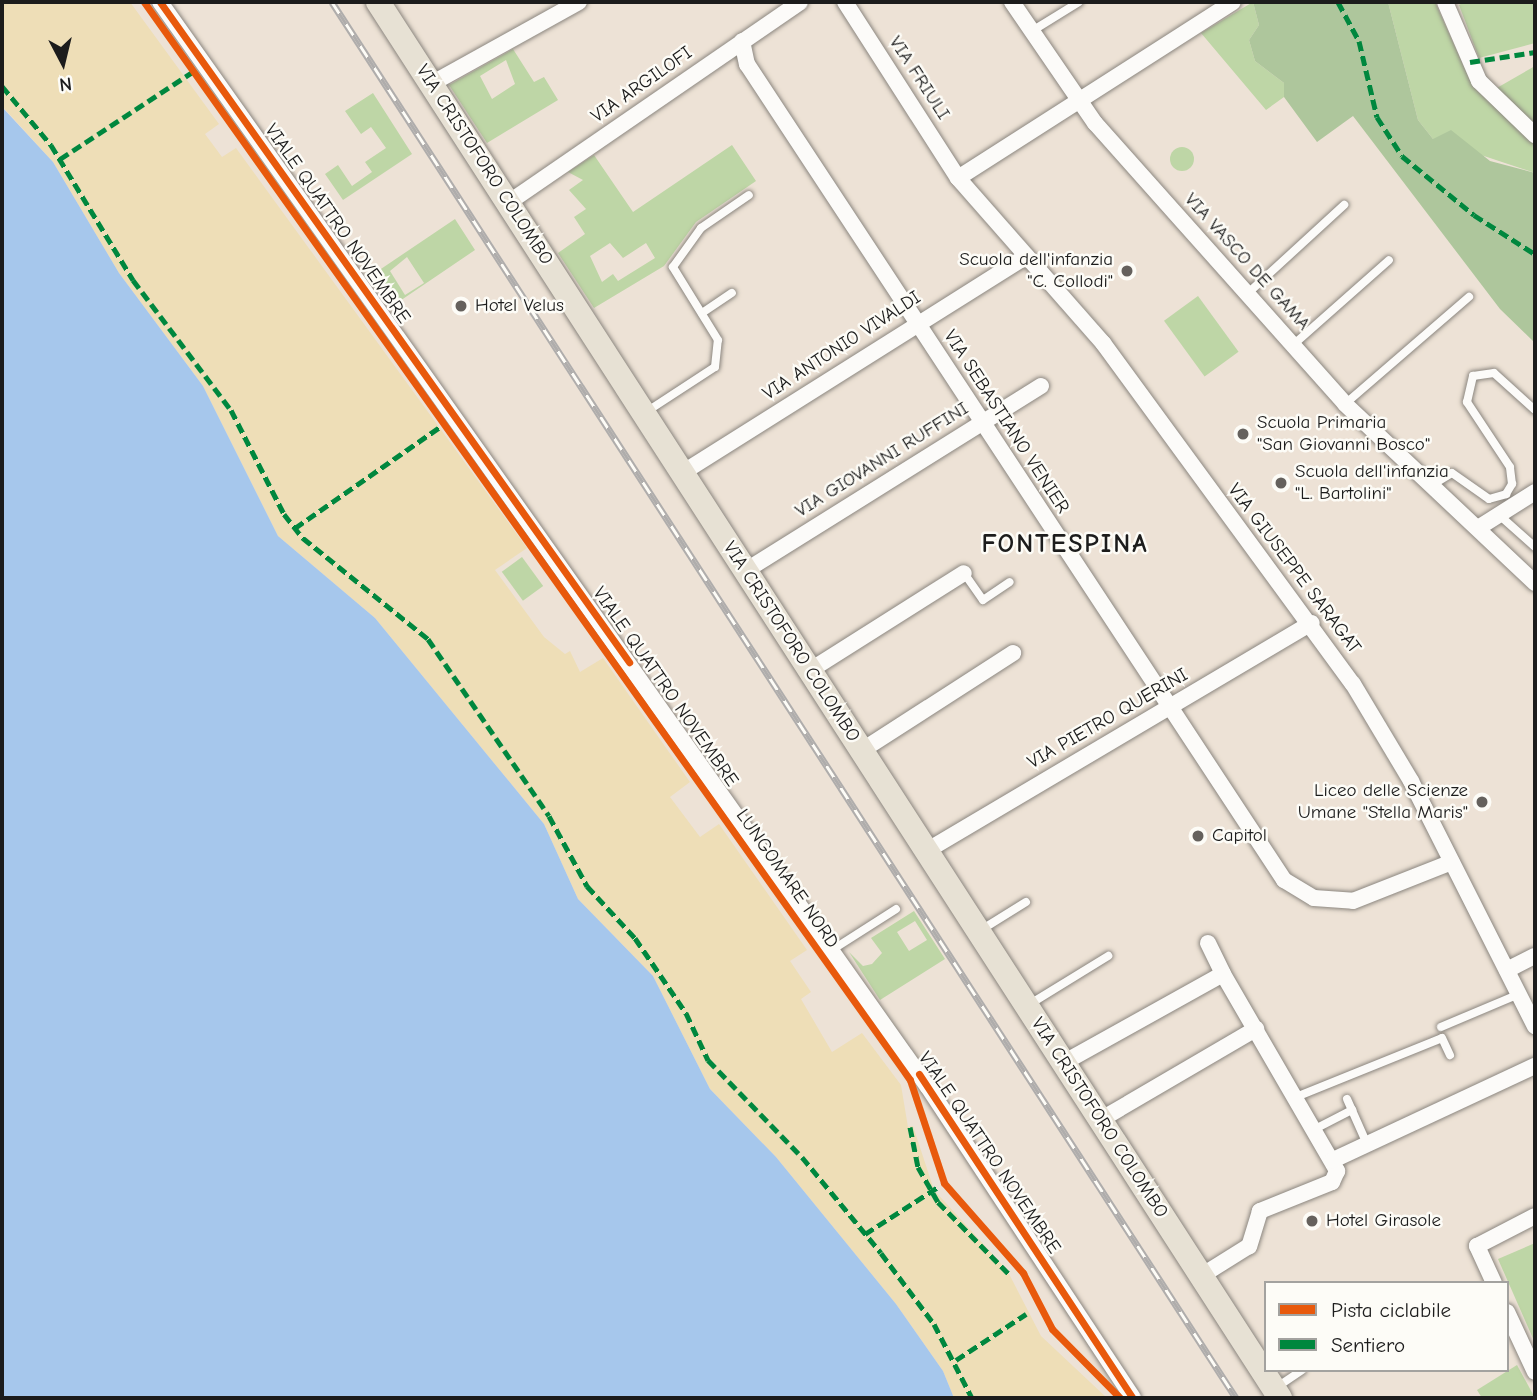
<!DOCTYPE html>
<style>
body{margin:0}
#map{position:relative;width:1537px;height:1400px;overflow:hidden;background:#ede2d6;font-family:"Comic Neue",sans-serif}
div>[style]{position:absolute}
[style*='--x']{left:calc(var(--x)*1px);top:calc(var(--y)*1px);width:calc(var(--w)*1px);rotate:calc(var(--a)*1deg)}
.green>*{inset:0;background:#bed6a6;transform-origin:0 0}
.round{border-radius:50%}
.forest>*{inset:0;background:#aec69c}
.sand>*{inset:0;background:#eedeb7}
.water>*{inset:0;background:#a6c7ec}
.roads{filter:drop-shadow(0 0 2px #8b867f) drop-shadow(0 0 2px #8b867f)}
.lane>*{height:8px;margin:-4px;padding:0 4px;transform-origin:4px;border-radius:4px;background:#fcfbf9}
.street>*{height:16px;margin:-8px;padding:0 8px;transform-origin:8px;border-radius:8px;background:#fcfbf9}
.primary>*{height:24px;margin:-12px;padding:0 12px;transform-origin:12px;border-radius:12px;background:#e7e1d4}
.rail>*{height:7px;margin-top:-3.5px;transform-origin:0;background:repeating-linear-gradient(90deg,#fdfcf7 0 13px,#afadac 0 26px);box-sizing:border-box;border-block:2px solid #afadac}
.quiet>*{height:5px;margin-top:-2.5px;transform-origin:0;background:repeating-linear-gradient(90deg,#00873e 0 10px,transparent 0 15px)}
.cycleway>*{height:7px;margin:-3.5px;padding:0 3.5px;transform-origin:3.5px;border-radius:3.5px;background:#e8590c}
.dots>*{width:19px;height:19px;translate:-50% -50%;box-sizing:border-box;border:4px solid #fdfcf7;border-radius:50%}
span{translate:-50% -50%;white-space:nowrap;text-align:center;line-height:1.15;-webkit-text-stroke:5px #fdfcf7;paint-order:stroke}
.street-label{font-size:19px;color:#1c1c1c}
.poi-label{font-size:19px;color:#1c1c1c}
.right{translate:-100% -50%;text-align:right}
.left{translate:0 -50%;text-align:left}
.district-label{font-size:26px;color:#1c1c1c;font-weight:700;letter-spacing:2px}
.frame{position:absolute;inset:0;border:4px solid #1c1c1c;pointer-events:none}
.legend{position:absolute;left:1264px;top:1281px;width:245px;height:91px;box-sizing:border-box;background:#fdfcf7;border:2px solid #a3a29f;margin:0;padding:9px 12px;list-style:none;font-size:21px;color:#1c1c1c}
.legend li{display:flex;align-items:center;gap:14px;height:35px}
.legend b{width:35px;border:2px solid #a3a29f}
.north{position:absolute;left:28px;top:28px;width:70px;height:70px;-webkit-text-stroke:5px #fdfcf7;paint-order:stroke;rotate:173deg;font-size:19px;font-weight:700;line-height:28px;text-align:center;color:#1c1c1c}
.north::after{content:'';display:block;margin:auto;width:24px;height:32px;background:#1c1c1c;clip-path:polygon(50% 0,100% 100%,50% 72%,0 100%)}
</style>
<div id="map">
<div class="green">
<div style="clip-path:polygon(1253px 2px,1259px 25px,1249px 40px,1255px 61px,1284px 83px,1284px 97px,1266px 110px,1201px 33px)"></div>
<div style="clip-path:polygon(1388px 2px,1435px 2px,1473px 87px,1535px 143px,1535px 173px,1433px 139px,1418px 120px)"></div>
<div style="clip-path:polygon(1464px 2px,1535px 2px,1535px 43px,1479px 58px,1459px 5px)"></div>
<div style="clip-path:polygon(evenodd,513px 49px,534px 82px,544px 77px,558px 100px,487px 143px,449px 85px,513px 49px,506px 60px,515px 84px,492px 99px,480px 76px,506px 60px)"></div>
<div style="clip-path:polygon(1535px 66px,1535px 126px,1495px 89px)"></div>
<div style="clip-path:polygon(373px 93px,412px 154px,343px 200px,325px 174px,338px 165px,352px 186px,372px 172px,365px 162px,386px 148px,371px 127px,361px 134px,345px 111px)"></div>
<div style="clip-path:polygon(evenodd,732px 145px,756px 181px,696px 222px,664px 266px,594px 308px,558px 253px,585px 234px,574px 217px,586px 209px,569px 190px,583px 180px,568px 172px,594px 155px,633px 212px,732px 145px,610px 243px,623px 258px,646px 243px,655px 258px,618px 281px,613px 274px,602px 282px,590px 256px,610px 243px)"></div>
<div class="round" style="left:1170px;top:147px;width:24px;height:24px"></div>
<div style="clip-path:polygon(evenodd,455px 219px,475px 250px,391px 307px,369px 277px,455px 219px,407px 257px,424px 283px,405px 295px,390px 271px,407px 257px)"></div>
<div style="left:1198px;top:296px;width:69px;height:42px;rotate:54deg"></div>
<div style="left:522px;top:557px;width:36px;height:25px;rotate:54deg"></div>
<div style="clip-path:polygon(evenodd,914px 911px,945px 959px,880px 1000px,849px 952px,863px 966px,872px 964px,882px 953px,871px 938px,914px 911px,915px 921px,927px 940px,909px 951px,897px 932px,915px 921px)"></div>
<div style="clip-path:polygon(1535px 1243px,1535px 1343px,1498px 1259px)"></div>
<div style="clip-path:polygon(1517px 1365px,1535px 1398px,1482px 1398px,1477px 1390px)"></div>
</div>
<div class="forest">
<div style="clip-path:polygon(1253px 2px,1388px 2px,1418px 120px,1433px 139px,1451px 130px,1490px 161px,1535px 173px,1535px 343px,1500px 309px,1353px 116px,1317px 142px,1284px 97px,1284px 83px,1255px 61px,1249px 40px,1259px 25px)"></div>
</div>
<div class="sand">
<div style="clip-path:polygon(2px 2px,130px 2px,219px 124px,205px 134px,222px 157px,236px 148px,527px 548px,495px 570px,544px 637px,565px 654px,570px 651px,580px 672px,603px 658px,690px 782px,670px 797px,700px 837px,719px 824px,807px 950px,790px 961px,811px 992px,801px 999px,832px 1052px,862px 1033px,901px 1085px,908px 1127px,913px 1126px,934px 1190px,1007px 1270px,1041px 1336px,1107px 1398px,954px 1398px,943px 1371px,896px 1304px,776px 1157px,710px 1089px,653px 976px,578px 899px,544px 824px,375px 618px,278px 536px,203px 386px,119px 273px,53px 162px,2px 106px)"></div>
</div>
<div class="water">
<div style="clip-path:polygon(2px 107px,53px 162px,119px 273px,203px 386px,278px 536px,375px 618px,544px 824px,578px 899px,653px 976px,710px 1089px,776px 1157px,896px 1304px,943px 1371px,954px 1398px,2px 1398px)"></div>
</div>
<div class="roads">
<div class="lane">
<div style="--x:1032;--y:31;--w:55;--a:-31.7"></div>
<div style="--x:1247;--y:294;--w:132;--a:-42.5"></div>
<div style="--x:702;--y:313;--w:36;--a:-34"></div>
<div style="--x:1293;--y:345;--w:128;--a:-41.5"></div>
<div style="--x:1345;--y:404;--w:164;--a:-40.8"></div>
<div style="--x:646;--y:412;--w:82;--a:-33.1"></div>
<div style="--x:715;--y:367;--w:27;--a:-84"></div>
<div style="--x:718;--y:340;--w:86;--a:-121.7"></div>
<div style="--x:673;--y:267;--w:48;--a:-54.3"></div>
<div style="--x:701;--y:228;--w:58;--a:-34.5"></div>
<div style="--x:1432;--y:485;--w:23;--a:-31"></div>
<div style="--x:1452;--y:473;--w:45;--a:35.1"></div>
<div style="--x:1489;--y:499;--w:18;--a:-16"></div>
<div style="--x:1506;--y:494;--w:12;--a:-59"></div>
<div style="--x:1512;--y:484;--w:17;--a:-97"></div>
<div style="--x:1510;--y:467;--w:78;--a:-123.5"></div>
<div style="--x:1467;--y:402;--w:27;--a:-77"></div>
<div style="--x:1473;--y:376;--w:21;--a:-8"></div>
<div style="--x:1494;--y:373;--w:55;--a:42.1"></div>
<div style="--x:1498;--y:514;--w:50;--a:41.7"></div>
<div style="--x:964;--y:573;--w:33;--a:55"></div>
<div style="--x:983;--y:600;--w:32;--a:-34"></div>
<div style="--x:981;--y:930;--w:53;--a:-31.9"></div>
<div style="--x:832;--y:950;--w:76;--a:-32.6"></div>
<div style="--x:1030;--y:1004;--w:92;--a:-31.6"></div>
<div style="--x:1441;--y:1027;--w:85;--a:-22.9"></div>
<div style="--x:1296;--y:1097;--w:157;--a:-22"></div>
<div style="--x:1442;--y:1038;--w:19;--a:65"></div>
<div style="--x:1347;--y:1099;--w:49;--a:66"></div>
<div style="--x:1315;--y:1129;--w:42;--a:-27.2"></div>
<div style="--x:1277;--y:1387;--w:30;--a:-34"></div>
</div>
<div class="street">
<div style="--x:160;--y:2;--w:1329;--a:54.71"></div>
<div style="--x:928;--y:1087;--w:372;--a:56.6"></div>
<div style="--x:845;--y:2;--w:209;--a:57.3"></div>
<div style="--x:958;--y:178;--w:220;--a:48.7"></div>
<div style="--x:1103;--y:343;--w:423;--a:53.8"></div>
<div style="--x:1353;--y:684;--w:113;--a:59.1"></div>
<div style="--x:1411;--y:781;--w:275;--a:63.2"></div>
<div style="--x:1012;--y:2;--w:147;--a:55.6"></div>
<div style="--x:1095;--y:123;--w:376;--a:48.3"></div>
<div style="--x:1345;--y:404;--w:261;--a:43.3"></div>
<div style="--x:1445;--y:2;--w:86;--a:66.7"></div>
<div style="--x:1479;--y:81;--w:78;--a:44"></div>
<div style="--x:742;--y:41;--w:24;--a:78"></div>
<div style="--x:747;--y:64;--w:977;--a:56.65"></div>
<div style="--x:1284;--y:880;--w:35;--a:31"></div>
<div style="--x:1314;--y:898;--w:39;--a:4"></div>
<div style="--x:1353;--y:901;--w:106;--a:-21.5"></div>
<div style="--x:431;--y:84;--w:169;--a:-29"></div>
<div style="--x:958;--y:178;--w:326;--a:-32.6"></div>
<div style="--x:508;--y:203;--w:354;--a:-34.5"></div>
<div style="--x:682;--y:473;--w:407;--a:-32.2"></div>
<div style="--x:1478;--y:528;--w:67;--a:-32.3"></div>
<div style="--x:745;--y:571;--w:349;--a:-32"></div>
<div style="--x:809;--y:671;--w:183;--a:-32.3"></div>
<div style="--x:861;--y:751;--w:181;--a:-32.8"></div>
<div style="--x:926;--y:851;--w:448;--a:-30.6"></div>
<div style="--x:1208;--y:943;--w:34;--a:64"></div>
<div style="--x:1507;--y:970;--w:31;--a:-27"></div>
<div style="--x:1063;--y:1063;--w:183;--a:-29.1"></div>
<div style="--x:1223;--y:974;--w:228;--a:59.9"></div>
<div style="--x:1337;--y:1171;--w:12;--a:114"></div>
<div style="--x:1332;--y:1182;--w:78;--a:158.1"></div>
<div style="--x:1260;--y:1211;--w:37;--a:107"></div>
<div style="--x:1249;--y:1246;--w:57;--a:148"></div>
<div style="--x:1100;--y:1120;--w:181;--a:-30.3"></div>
<div style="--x:1333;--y:1160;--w:223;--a:-25"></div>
<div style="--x:1494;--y:1283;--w:41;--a:-114.7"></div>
<div style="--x:1477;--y:1246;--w:65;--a:-27.3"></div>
<div style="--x:1507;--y:1312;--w:66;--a:65"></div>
</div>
<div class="primary">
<div style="--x:378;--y:2;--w:1662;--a:57.13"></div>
</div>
</div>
<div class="rail">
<div style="--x:332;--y:2;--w:1663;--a:57.07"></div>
</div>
<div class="quiet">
<div style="--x:1338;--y:2;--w:44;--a:61.7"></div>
<div style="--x:1359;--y:41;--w:78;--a:76.7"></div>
<div style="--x:1377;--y:117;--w:46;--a:57.3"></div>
<div style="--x:1402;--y:156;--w:93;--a:39.3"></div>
<div style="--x:1474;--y:215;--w:72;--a:32.6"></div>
<div style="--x:1470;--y:62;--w:66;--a:-8.7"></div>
<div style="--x:2;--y:86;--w:77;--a:50.3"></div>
<div style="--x:51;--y:145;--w:158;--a:58.7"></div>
<div style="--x:133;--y:280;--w:163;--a:53"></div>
<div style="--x:231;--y:410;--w:117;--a:63"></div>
<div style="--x:284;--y:514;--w:31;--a:52"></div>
<div style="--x:303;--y:538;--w:161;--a:38.9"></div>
<div style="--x:428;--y:639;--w:214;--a:55.6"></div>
<div style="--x:549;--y:816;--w:80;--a:61.5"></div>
<div style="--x:587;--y:886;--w:71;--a:47.3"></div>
<div style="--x:635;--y:938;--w:91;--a:55.8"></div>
<div style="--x:686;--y:1013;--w:52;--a:64.9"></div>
<div style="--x:708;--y:1060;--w:135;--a:45.9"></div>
<div style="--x:802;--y:1157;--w:124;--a:50.5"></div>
<div style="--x:881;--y:1253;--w:89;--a:53.3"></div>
<div style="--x:934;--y:1324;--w:83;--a:62.8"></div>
<div style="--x:60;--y:159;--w:160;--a:-33.3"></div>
<div style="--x:295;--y:528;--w:182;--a:-34.9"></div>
<div style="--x:910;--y:1127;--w:41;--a:78.7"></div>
<div style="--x:918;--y:1167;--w:40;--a:60.3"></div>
<div style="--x:938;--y:1202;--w:100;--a:45.4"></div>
<div style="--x:865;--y:1234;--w:87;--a:-32.8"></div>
<div style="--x:956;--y:1360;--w:84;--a:-33.3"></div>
</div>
<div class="cycleway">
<div style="--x:144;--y:2;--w:1322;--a:54.6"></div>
<div style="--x:910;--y:1080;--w:108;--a:71.7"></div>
<div style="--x:944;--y:1183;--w:120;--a:48.7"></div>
<div style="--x:1023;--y:1273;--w:63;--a:62.6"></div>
<div style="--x:1052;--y:1329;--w:97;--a:45.4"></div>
<div style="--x:160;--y:2;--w:810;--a:54.6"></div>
<div style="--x:919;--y:1074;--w:388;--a:56.6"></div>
</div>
<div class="dots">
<div style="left:1127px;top:271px;background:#65615d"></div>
<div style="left:461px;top:306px;background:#65615d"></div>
<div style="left:1243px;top:434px;background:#65615d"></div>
<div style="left:1281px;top:483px;background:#65615d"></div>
<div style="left:1482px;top:802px;background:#65615d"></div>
<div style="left:1198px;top:836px;background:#65615d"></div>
<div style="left:1312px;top:1221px;background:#65615d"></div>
</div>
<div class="street-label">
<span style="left:919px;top:78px;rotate:57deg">VIA FRIULI</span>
<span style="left:642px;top:85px;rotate:-35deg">VIA ARGILOFI</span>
<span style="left:484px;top:165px;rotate:57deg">VIA CRISTOFORO COLOMBO</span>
<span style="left:337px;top:224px;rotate:55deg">VIALE QUATTRO NOVEMBRE</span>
<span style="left:1247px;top:262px;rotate:48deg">VIA VASCO DE GAMA</span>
<span style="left:842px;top:346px;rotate:-33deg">VIA ANTONIO VIVALDI</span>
<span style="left:1006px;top:422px;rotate:57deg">VIA SEBASTIANO VENIER</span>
<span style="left:882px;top:460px;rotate:-32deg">VIA GIOVANNI RUFFINI</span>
<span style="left:1294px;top:569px;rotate:53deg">VIA GIUSEPPE SARAGAT</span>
<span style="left:791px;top:642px;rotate:57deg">VIA CRISTOFORO COLOMBO</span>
<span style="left:665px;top:687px;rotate:55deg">VIALE QUATTRO NOVEMBRE</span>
<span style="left:1108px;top:719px;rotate:-30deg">VIA PIETRO QUERINI</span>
<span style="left:787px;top:879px;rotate:55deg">LUNGOMARE NORD</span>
<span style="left:1099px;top:1118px;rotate:57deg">VIA CRISTOFORO COLOMBO</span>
<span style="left:989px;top:1153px;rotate:56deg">VIALE QUATTRO NOVEMBRE</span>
</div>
<div class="poi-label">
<span class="right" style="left:1113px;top:271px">Scuola dell'infanzia<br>"C. Collodi"</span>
<span class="left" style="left:475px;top:306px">Hotel Velus</span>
<span class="left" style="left:1257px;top:434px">Scuola Primaria<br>"San Giovanni Bosco"</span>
<span class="left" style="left:1295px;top:483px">Scuola dell'infanzia<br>"L. Bartolini"</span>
<span class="right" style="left:1468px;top:802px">Liceo delle Scienze<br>Umane "Stella Maris"</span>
<span class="left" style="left:1212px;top:836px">Capitol</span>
<span class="left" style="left:1326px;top:1221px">Hotel Girasole</span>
</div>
<div class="district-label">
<span style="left:1065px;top:545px">FONTESPINA</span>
</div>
<div class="frame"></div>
<ul class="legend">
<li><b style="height:9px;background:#e8590c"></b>Pista ciclabile</li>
<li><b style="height:9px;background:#00873e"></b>Sentiero</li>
</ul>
<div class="north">N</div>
</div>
